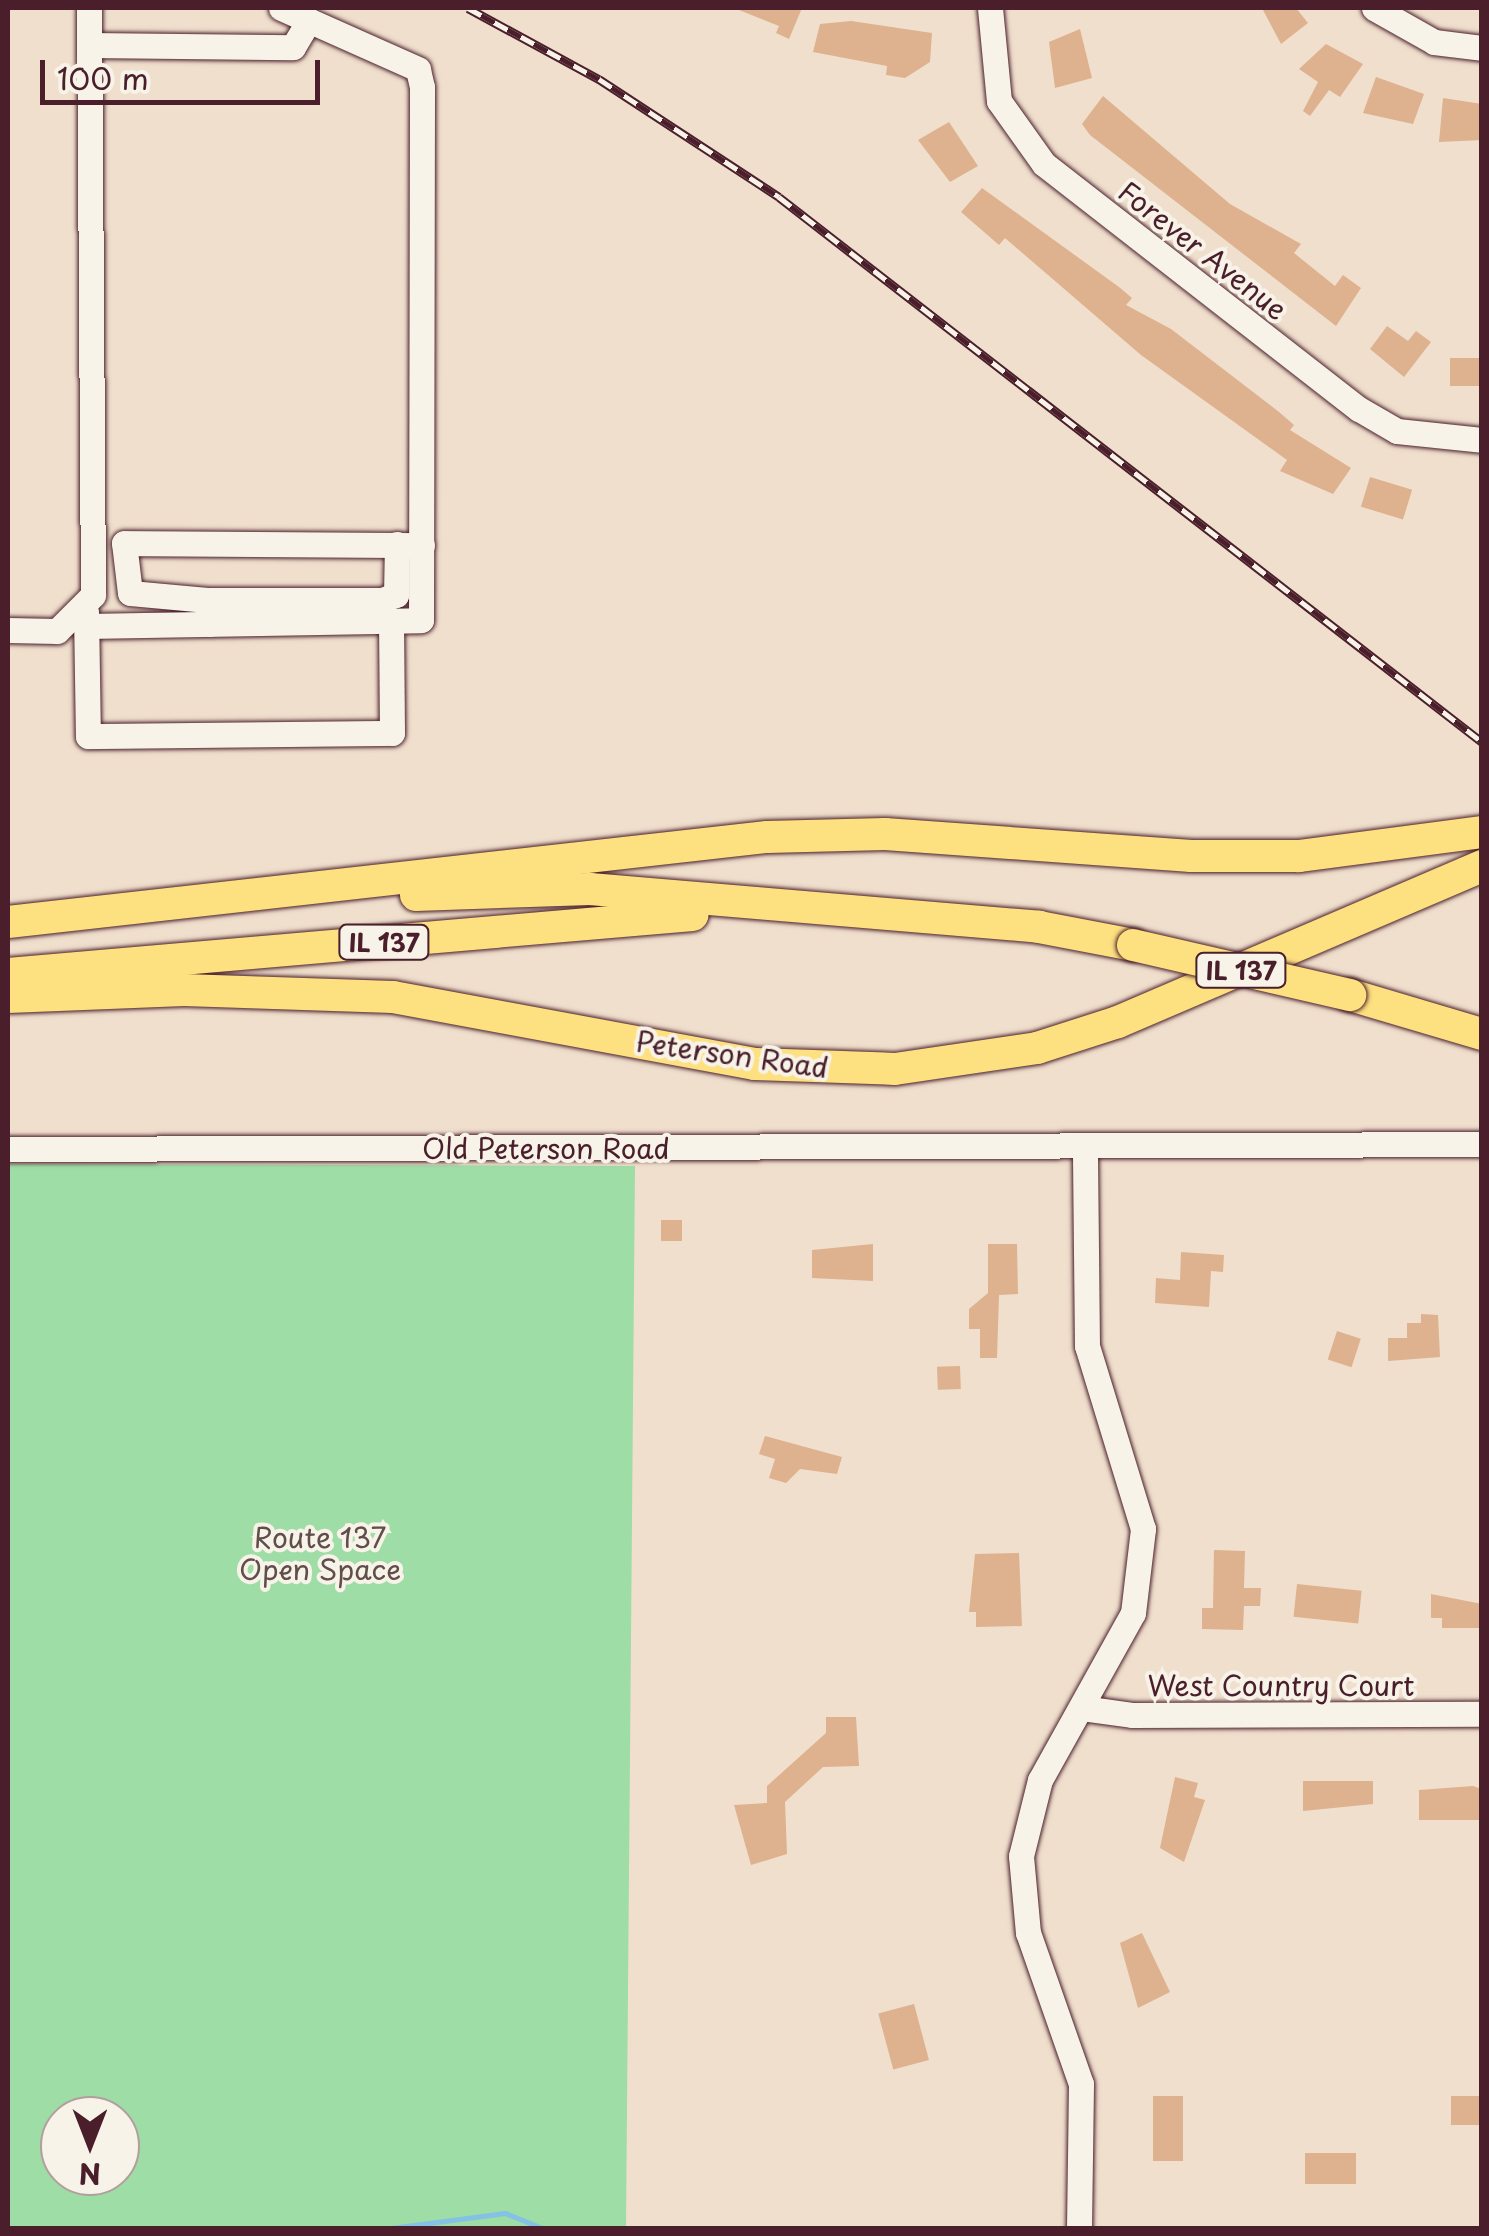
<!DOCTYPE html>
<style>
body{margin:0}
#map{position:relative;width:1489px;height:2236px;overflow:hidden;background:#f0dfcd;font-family:"Playpen Sans",sans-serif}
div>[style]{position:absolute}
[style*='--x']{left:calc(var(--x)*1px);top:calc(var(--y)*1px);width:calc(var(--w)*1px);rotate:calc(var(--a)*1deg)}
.green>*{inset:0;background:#9edda6}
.stream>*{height:5px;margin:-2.5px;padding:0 2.5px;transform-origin:2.5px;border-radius:2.5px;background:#85c1e5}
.building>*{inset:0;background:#deb18f;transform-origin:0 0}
.roads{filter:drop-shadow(0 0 2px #4a1f2b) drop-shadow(0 0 2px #4a1f2b)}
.minor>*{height:25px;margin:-12.5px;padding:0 12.5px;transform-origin:12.5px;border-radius:12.5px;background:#f7f3e8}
.major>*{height:32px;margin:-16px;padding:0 16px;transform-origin:16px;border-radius:16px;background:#fde080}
.rail>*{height:9px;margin-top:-4.5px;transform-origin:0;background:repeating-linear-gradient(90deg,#f7f3e8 0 15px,#4a1f2b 0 30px);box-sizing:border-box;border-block:2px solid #4a1f2b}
.bridges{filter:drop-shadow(0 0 2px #4a1f2b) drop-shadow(0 0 2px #4a1f2b)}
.major-bridge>*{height:32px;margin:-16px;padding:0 16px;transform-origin:16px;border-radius:16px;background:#fde080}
span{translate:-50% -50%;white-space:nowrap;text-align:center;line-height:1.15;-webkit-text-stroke:8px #f7f3e8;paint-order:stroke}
.shield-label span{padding:2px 8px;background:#f7f3e8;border:2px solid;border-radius:8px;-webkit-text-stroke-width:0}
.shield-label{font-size:25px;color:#4a1f2b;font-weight:700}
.street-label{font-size:28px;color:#4a1f2b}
.park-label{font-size:28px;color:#5f4e4a}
.frame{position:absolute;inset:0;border:10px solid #4a1f2b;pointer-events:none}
.north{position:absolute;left:40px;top:2096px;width:100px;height:100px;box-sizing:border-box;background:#f7f3e8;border:2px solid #b29e9c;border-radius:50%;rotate:180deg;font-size:28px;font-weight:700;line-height:40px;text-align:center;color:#4a1f2b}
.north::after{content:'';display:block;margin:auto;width:35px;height:45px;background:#4a1f2b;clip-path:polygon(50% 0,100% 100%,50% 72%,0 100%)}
.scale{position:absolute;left:40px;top:60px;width:280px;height:45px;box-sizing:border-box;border:5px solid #4a1f2b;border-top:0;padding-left:12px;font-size:30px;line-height:35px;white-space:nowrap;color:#4a1f2b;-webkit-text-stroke:8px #f7f3e8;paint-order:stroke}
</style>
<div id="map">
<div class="green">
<div style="clip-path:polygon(evenodd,8px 1164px,635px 1166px,626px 2228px,8px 2228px,8px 1164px,60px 2116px,120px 2116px,120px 2176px,60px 2176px,60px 2116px)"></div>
</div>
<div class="stream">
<div style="--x:391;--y:2228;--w:115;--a:-7.5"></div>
<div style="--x:505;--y:2213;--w:40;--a:22"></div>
</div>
<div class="building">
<div style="clip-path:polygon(734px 8px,802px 8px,789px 39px,776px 33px,779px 26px)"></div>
<div style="clip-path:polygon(1262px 8px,1296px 8px,1308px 23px,1281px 44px)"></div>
<div style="clip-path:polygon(851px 21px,932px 33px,930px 62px,905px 78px,886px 75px,887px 66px,813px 52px,820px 24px)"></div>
<div style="clip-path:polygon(1080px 29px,1092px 78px,1055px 88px,1049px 42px)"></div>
<div style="clip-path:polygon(1326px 44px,1363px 64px,1340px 97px,1329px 90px,1310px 116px,1303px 111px,1318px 82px,1299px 69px)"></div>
<div style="clip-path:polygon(1376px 77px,1424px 94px,1413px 124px,1363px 113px)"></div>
<div style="clip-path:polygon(1103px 96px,1230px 204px,1301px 244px,1294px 253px,1335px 286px,1343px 275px,1361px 288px,1336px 326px,1090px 135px,1082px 124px)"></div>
<div style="clip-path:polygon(1443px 98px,1482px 104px,1482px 140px,1439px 142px)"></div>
<div style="clip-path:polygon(949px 122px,978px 166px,950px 182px,918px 140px)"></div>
<div style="clip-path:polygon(982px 188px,1119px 287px,1132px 298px,1126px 305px,1171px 329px,1279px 412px,1294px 425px,1290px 430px,1351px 468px,1333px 494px,1280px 471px,1287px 460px,1141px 355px,1005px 238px,999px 245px,961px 212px)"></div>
<div style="clip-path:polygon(1387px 326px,1408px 341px,1416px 331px,1431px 342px,1404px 377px,1370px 349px)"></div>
<div style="left:1450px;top:358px;width:32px;height:28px"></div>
<div style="left:1370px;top:477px;width:44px;height:31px;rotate:17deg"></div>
<div style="left:661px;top:1220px;width:21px;height:21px"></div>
<div style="clip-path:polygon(873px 1244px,873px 1281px,812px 1278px,812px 1250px)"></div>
<div style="clip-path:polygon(988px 1244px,1017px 1244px,1018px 1294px,999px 1295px,997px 1358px,980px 1358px,980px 1329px,969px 1329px,969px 1309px,988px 1293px)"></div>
<div style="clip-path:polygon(1181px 1252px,1224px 1255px,1223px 1272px,1211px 1271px,1209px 1307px,1155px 1303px,1156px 1278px,1180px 1280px)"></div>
<div style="clip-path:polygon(1421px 1314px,1438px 1315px,1440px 1357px,1388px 1361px,1388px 1338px,1407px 1338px,1407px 1323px,1421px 1323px)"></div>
<div style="left:1337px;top:1331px;width:25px;height:30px;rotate:18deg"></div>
<div style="left:960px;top:1366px;width:23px;height:23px;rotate:88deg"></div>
<div style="clip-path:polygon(765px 1436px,842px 1457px,837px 1474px,800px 1469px,786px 1483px,769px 1478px,775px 1459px,759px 1454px)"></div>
<div style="clip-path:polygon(1214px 1550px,1245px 1551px,1244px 1588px,1261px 1588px,1260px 1606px,1244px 1606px,1243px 1630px,1202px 1629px,1202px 1608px,1213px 1608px)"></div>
<div style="clip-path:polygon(1019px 1553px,1022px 1626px,976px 1627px,976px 1612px,969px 1612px,975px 1554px)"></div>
<div style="left:1297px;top:1584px;width:65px;height:33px;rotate:6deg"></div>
<div style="clip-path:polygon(1431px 1594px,1482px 1604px,1482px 1628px,1442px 1628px,1442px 1618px,1431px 1618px)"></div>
<div style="clip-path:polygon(826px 1717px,856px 1717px,859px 1766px,823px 1767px,785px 1802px,787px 1854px,751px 1865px,734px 1805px,767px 1803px,767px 1786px,826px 1733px)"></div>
<div style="clip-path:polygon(1175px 1777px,1198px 1783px,1194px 1797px,1205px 1800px,1184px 1862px,1160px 1848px)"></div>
<div style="clip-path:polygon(1303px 1781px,1373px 1781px,1373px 1804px,1303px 1811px)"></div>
<div style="clip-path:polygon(1473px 1786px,1482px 1789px,1482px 1820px,1419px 1820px,1419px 1790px)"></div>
<div style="clip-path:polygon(1142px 1933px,1170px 1992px,1138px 2008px,1120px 1943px)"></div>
<div style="left:914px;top:2004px;width:58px;height:37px;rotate:75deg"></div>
<div style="left:1153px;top:2096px;width:30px;height:65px"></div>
<div style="left:1451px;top:2096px;width:31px;height:29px"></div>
<div style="left:1305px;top:2153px;width:51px;height:31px"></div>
</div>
<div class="roads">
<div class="minor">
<div style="--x:990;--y:8;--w:93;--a:84.5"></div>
<div style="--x:999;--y:101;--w:77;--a:54.5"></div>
<div style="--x:1044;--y:164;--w:399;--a:37.9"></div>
<div style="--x:1359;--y:409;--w:44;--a:30.1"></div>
<div style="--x:1397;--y:431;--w:85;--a:6"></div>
<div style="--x:1374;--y:8;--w:69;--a:29.5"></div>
<div style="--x:1434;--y:42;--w:48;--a:7.1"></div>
<div style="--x:89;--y:45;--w:204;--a:0.6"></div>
<div style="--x:293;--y:47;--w:31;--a:-59"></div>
<div style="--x:207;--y:600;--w:175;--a:0"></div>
<div style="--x:382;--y:600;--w:15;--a:-20"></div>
<div style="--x:396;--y:595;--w:51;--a:-88.9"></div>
<div style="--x:86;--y:612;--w:124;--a:89.1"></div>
<div style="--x:88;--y:736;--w:304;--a:-0.6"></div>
<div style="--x:392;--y:733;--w:111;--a:-90.5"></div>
<div style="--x:209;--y:624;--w:24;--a:-95"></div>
<div style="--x:207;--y:600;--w:77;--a:-174.8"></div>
<div style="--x:130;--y:593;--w:50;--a:-96.8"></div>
<div style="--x:124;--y:543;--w:298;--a:0.4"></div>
<div style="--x:86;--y:626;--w:335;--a:-1"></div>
<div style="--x:421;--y:620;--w:533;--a:-89.89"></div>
<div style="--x:422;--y:87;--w:18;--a:-103"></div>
<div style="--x:418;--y:69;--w:150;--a:-156"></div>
<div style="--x:8;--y:630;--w:49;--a:1.2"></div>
<div style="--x:57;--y:631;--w:51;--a:-45"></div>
<div style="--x:93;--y:595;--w:587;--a:-90.39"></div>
<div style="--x:8;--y:1149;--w:1474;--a:-0.19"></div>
<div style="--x:1082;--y:1708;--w:50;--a:8"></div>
<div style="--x:1132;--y:1715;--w:350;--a:-0.2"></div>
<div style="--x:1079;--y:2228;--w:144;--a:-89.2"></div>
<div style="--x:1081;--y:2084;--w:160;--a:-109.3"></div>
<div style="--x:1028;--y:1933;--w:77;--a:-95.2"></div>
<div style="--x:1021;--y:1856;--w:78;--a:-76"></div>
<div style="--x:1040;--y:1780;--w:191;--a:-60.9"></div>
<div style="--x:1133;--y:1613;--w:85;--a:-83.2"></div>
<div style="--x:1143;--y:1529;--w:191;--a:-107"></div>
<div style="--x:1087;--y:1346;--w:200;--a:-90.6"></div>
</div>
<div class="major">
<div style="--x:416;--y:895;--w:174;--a:-2"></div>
<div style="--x:590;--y:889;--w:451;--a:4.8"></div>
<div style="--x:1039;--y:927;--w:96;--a:10.8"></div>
<div style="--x:8;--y:922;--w:764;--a:-6.39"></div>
<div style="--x:767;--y:837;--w:118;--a:-1.5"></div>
<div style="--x:885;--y:834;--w:307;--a:4.1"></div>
<div style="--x:1191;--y:856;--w:108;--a:0"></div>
<div style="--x:1299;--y:856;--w:185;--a:-7.5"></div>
<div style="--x:8;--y:974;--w:687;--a:-4.93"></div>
<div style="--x:1350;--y:995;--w:138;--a:16.5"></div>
<div style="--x:8;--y:997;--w:176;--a:-2.3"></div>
<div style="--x:184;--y:990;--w:209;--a:1.9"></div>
<div style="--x:393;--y:997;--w:368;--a:10.5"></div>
<div style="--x:755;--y:1064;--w:140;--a:2"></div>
<div style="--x:895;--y:1069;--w:144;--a:-8.4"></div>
<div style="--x:1037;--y:1048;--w:85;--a:-17.8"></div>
<div style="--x:1118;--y:1022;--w:396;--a:-23.2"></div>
</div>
</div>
<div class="rail">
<div style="--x:468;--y:8;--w:149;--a:28.5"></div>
<div style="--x:599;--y:79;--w:215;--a:33.2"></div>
<div style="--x:779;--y:197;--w:890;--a:37.78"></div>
</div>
<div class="bridges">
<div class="major-bridge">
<div style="--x:1133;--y:945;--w:223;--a:13"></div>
</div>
</div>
<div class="shield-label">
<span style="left:384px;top:942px">IL 137</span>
<span style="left:1241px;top:970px">IL 137</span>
</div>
<div class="street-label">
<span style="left:1203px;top:250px;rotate:38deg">Forever Avenue</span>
<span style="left:732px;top:1054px;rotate:8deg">Peterson Road</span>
<span style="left:546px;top:1148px">Old Peterson Road</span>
<span style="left:1281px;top:1685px">West Country Court</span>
</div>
<div class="park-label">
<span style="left:320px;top:1553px">Route 137<br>Open Space</span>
</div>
<div class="frame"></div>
<div class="north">N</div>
<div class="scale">100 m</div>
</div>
